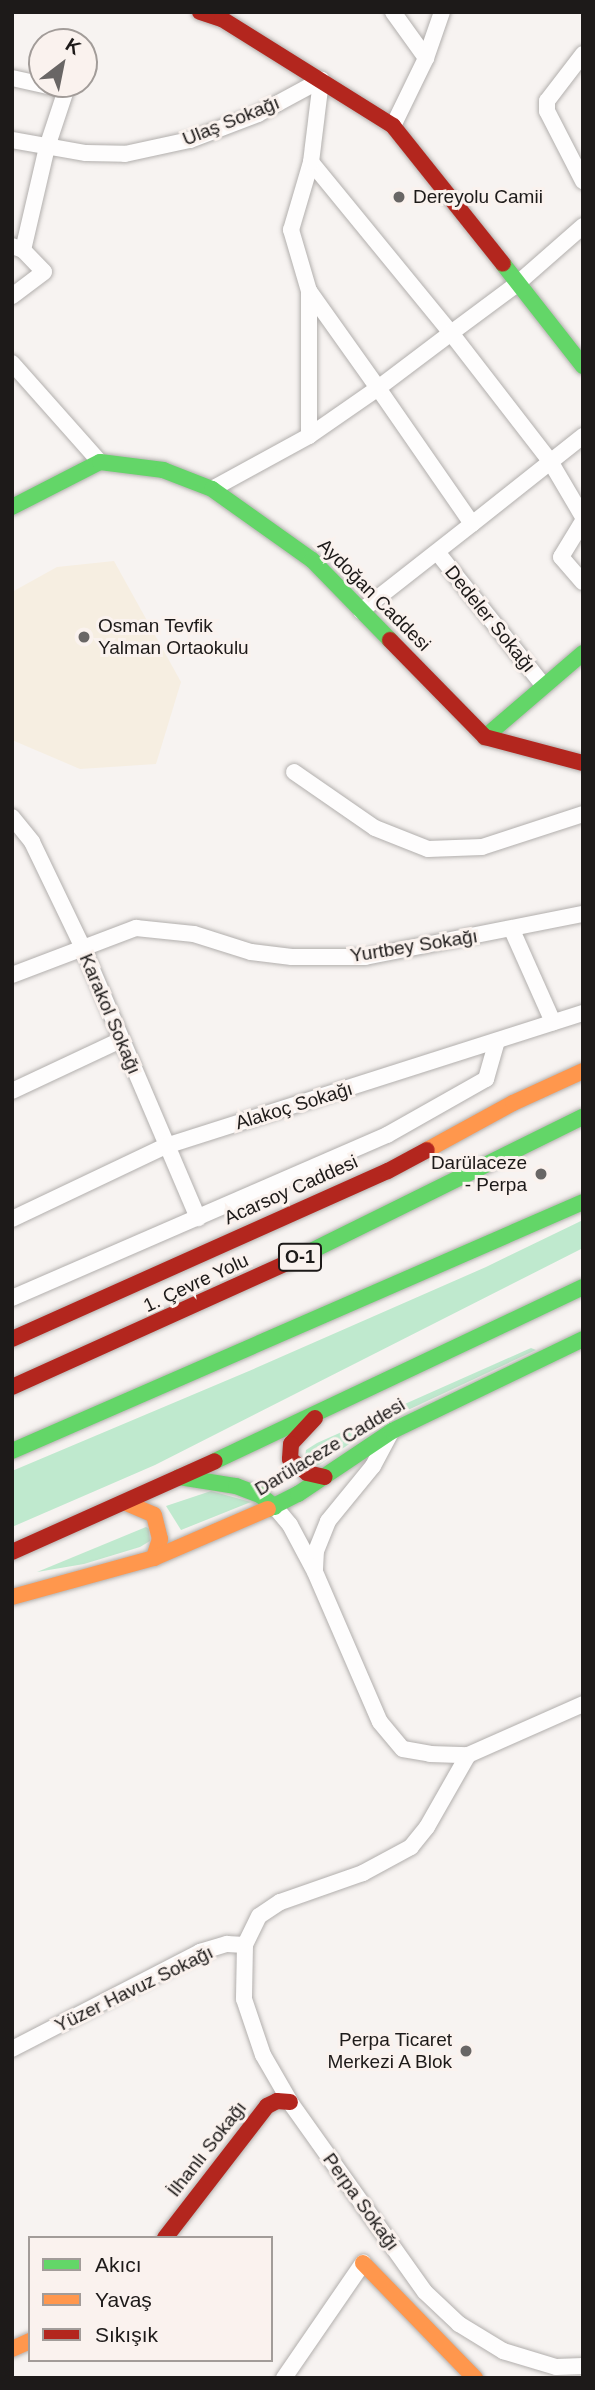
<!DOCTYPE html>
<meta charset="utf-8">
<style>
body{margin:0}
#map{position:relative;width:595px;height:2390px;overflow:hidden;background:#f7f3f1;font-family:Arial,sans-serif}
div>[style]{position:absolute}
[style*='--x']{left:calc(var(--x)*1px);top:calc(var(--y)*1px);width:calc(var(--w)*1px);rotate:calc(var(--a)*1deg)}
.education>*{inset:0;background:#f6eee1}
.green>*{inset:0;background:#bfe9ce}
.roads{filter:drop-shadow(0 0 2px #b2afad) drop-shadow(0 0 2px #b2afad)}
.street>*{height:16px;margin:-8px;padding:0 8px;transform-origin:8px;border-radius:8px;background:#fefdfd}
.fast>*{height:16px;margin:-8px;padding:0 8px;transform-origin:8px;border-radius:8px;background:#63d668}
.slow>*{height:16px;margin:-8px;padding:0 8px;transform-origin:8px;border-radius:8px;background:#ff974d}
.jam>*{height:16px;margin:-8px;padding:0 8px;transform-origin:8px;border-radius:8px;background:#b3261e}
.dots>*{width:19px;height:19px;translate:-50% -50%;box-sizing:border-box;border:4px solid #faf2ee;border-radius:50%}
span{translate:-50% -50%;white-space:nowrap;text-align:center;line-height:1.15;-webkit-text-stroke:6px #faf2ee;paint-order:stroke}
.shield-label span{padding:2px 5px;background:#faf2ee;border:2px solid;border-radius:5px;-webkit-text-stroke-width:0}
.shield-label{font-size:18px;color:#1d1a19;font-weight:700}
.street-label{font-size:19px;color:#1d1a19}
.poi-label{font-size:19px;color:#1d1a19}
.left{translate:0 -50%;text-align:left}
.right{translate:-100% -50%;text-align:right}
.frame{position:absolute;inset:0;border:14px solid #1d1a19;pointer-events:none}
.legend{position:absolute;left:28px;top:2236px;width:245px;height:126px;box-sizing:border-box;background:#faf2ee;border:2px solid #a29c99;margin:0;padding:9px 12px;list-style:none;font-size:21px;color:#1d1a19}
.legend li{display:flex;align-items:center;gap:14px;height:35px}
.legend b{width:35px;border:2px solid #a29c99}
.north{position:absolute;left:28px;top:28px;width:70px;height:70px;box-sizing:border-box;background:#faf2ee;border:2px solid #a29c99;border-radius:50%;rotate:32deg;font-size:19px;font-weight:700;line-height:28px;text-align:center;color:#1d1a19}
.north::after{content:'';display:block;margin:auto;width:24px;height:32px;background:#696665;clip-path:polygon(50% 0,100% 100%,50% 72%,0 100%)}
</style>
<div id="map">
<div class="education">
<div style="clip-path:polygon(114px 561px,181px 682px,156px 764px,80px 769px,12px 740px,12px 592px,57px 567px)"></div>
</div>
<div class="green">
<div style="clip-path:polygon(583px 1220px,583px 1248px,155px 1465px,12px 1527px,12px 1471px,249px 1371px,486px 1267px)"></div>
<div style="clip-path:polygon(531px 1348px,536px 1350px,378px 1424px,319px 1465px,312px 1464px,305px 1457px,306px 1450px,317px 1443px)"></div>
<div style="clip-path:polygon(211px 1491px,251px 1502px,181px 1530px,166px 1506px)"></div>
<div style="clip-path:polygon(146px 1527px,149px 1529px,150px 1541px,140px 1547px,84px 1564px,37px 1572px)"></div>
</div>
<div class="roads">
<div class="street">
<div style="--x:393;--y:12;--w:57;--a:54.3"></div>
<div style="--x:583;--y:54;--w:59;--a:127.5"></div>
<div style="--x:547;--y:101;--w:10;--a:90"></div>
<div style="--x:547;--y:111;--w:79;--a:62.8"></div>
<div style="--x:12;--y:78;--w:55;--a:12.5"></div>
<div style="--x:66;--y:90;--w:60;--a:108.4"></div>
<div style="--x:47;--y:147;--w:106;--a:103.1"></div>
<div style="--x:393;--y:126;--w:76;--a:-64.1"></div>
<div style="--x:426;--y:58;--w:49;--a:-70.8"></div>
<div style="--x:12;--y:140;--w:75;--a:10"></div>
<div style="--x:86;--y:153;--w:39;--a:1"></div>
<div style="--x:125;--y:154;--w:66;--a:-12.2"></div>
<div style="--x:190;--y:140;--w:73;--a:-20.9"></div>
<div style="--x:258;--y:114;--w:72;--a:-28.4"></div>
<div style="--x:311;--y:162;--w:221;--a:50.7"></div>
<div style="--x:451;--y:333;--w:91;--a:143"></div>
<div style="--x:378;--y:388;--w:165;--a:55.3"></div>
<div style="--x:472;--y:524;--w:142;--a:-38.4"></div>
<div style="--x:583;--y:226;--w:88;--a:138.7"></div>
<div style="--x:517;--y:284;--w:82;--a:143.4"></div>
<div style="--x:451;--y:333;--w:162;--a:52.3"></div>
<div style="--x:550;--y:461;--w:65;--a:59.5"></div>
<div style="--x:12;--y:246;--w:12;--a:20"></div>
<div style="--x:23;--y:250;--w:30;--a:46"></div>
<div style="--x:44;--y:272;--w:40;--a:143"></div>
<div style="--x:309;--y:291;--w:145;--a:90"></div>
<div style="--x:12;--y:363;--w:132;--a:48.4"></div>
<div style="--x:212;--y:489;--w:111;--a:-28.7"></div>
<div style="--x:309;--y:436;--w:84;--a:-34.8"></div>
<div style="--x:378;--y:388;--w:119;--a:-125.4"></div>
<div style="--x:309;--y:291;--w:64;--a:-106.4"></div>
<div style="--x:291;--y:230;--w:71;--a:-73.6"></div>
<div style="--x:311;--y:162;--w:83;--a:-83"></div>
<div style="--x:583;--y:521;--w:42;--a:121.4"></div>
<div style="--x:561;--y:557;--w:33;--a:49"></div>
<div style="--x:437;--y:552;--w:171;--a:51.4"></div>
<div style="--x:361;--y:611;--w:141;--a:-38.1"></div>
<div style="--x:294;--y:772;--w:98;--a:34.7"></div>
<div style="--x:375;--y:828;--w:57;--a:21.6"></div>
<div style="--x:428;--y:849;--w:54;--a:-2.1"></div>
<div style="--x:482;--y:847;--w:106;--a:-18.1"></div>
<div style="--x:12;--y:817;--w:32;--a:51"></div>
<div style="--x:32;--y:842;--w:115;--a:64.3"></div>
<div style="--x:82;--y:946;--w:296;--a:66.9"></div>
<div style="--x:512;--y:930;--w:101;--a:66"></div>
<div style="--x:12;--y:975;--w:133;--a:-20.8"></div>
<div style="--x:136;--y:928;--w:58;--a:5.9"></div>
<div style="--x:194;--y:934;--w:60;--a:17.5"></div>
<div style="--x:251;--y:952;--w:41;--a:7"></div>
<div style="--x:292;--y:957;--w:73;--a:0"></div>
<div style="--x:365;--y:957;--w:222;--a:-11.2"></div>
<div style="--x:12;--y:1091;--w:120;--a:-25.1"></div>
<div style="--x:12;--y:1219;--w:170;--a:-25.4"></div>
<div style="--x:166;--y:1146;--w:438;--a:-17.7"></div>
<div style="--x:12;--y:1298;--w:409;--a:-23.5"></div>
<div style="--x:387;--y:1135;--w:114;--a:-29.5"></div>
<div style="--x:486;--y:1079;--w:37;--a:-74"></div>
<div style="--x:275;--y:1507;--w:23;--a:50"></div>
<div style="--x:290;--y:1525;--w:53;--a:62"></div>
<div style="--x:315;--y:1572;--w:163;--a:66.6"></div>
<div style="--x:380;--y:1722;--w:35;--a:50"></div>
<div style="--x:403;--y:1749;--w:27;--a:10"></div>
<div style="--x:430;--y:1754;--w:38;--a:2"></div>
<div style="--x:468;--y:1755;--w:126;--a:-23.9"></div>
<div style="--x:315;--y:1569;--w:18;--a:-87"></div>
<div style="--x:316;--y:1551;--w:32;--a:-68"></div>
<div style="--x:328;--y:1521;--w:71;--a:-50.7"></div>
<div style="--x:373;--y:1466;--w:40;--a:-62"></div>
<div style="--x:468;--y:1755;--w:83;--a:119.7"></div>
<div style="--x:427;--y:1827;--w:26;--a:129"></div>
<div style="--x:411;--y:1847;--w:55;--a:151.6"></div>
<div style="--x:363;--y:1873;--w:88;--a:160.7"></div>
<div style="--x:280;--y:1902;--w:25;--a:146"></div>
<div style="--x:259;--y:1916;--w:32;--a:116"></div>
<div style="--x:245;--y:1945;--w:54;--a:91.1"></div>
<div style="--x:244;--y:1999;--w:59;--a:71.3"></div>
<div style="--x:263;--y:2055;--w:58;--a:59.9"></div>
<div style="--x:292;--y:2105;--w:229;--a:54.6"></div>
<div style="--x:425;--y:2292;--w:47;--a:43.3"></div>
<div style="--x:459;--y:2324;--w:52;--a:31.5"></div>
<div style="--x:503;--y:2351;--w:55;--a:16.8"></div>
<div style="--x:556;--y:2367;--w:27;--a:-2"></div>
<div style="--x:12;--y:2049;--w:212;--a:-27.3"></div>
<div style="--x:200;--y:1952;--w:28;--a:-17"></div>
<div style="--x:227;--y:1944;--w:18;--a:3"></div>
<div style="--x:284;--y:2378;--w:140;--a:-55.5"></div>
</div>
<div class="fast">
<div style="--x:503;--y:264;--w:130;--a:51.9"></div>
<div style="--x:12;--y:507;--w:99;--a:-27.1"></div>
<div style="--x:100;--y:462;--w:64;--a:7.2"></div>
<div style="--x:163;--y:470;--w:53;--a:21.2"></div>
<div style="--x:212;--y:489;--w:123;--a:35.4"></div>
<div style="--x:312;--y:560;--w:112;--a:45.7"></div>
<div style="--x:485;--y:737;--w:129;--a:-40.6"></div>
<div style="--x:287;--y:1263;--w:330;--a:-26.3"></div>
<div style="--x:12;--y:1451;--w:623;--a:-23.56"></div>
<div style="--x:215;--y:1461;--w:407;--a:-25.3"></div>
<div style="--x:179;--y:1477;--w:58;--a:9"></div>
<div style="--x:236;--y:1486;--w:26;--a:21"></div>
<div style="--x:260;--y:1495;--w:19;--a:39"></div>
<div style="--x:268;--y:1509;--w:34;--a:-27"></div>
<div style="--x:298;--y:1494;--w:113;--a:-33.8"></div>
<div style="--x:392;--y:1431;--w:212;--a:-25.7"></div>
</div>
<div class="slow">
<div style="--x:427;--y:1150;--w:98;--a:-28.7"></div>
<div style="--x:513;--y:1103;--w:77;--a:-24.6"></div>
<div style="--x:126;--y:1503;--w:30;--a:23"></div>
<div style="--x:154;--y:1515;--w:25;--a:76"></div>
<div style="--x:160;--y:1539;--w:20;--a:108"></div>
<div style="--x:12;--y:1597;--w:147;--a:-15.4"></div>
<div style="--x:154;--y:1558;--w:124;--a:-23.3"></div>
<div style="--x:363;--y:2263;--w:161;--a:45.8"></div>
<div style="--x:12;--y:2349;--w:20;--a:-24"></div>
</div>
<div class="jam">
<div style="--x:200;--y:12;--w:23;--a:18"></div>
<div style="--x:222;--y:19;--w:202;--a:32"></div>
<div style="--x:393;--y:126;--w:176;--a:51.4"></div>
<div style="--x:390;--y:640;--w:136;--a:45.6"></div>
<div style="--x:485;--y:737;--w:101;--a:14.9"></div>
<div style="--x:12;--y:1339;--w:412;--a:-24.1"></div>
<div style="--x:388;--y:1171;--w:44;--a:-28.3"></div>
<div style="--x:12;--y:1387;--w:302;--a:-24.3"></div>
<div style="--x:315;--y:1418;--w:35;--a:133"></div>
<div style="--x:291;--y:1444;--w:15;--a:94"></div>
<div style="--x:290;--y:1459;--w:22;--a:39"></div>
<div style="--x:307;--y:1473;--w:18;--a:13"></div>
<div style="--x:12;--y:1552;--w:222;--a:-24.1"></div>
<div style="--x:165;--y:2238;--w:167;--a:-52.3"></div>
<div style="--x:267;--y:2106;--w:11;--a:-27"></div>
<div style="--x:277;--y:2101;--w:13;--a:4"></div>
</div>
</div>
<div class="dots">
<div style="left:399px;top:197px;background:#696665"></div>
<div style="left:84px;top:637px;background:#696665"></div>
<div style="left:541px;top:1174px;background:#696665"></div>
<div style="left:466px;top:2051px;background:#696665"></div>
</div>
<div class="shield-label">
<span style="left:300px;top:1257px">O-1</span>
</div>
<div class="street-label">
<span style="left:231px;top:121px;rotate:-22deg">Ulaş Sokağı</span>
<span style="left:374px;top:595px;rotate:45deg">Aydoğan Caddesi</span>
<span style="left:490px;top:619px;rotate:51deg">Dedeler Sokağı</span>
<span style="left:414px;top:946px;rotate:-9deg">Yurtbey Sokağı</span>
<span style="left:110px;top:1014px;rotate:67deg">Karakol Sokağı</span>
<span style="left:294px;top:1106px;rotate:-17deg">Alakoç Sokağı</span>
<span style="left:291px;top:1190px;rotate:-24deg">Acarsoy Caddesi</span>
<span style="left:196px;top:1283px;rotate:-25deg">1. Çevre Yolu</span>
<span style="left:330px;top:1447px;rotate:-31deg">Darülaceze Caddesi</span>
<span style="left:134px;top:1989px;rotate:-26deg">Yüzer Havuz Sokağı</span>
<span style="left:207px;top:2149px;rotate:-52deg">İlhanlı Sokağı</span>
<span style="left:361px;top:2202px;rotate:54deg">Perpa Sokağı</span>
</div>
<div class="poi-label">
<span class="left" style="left:413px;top:197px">Dereyolu Camii</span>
<span class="left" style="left:98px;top:637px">Osman Tevfik<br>Yalman Ortaokulu</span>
<span class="right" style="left:527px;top:1174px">Darülaceze<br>- Perpa</span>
<span class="right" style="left:452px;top:2051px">Perpa Ticaret<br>Merkezi A Blok</span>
</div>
<div class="frame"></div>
<ul class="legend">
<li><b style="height:9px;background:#63d668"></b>Akıcı</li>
<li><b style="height:9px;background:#ff974d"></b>Yavaş</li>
<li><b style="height:9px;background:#b3261e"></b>Sıkışık</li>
</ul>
<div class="north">K</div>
</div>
